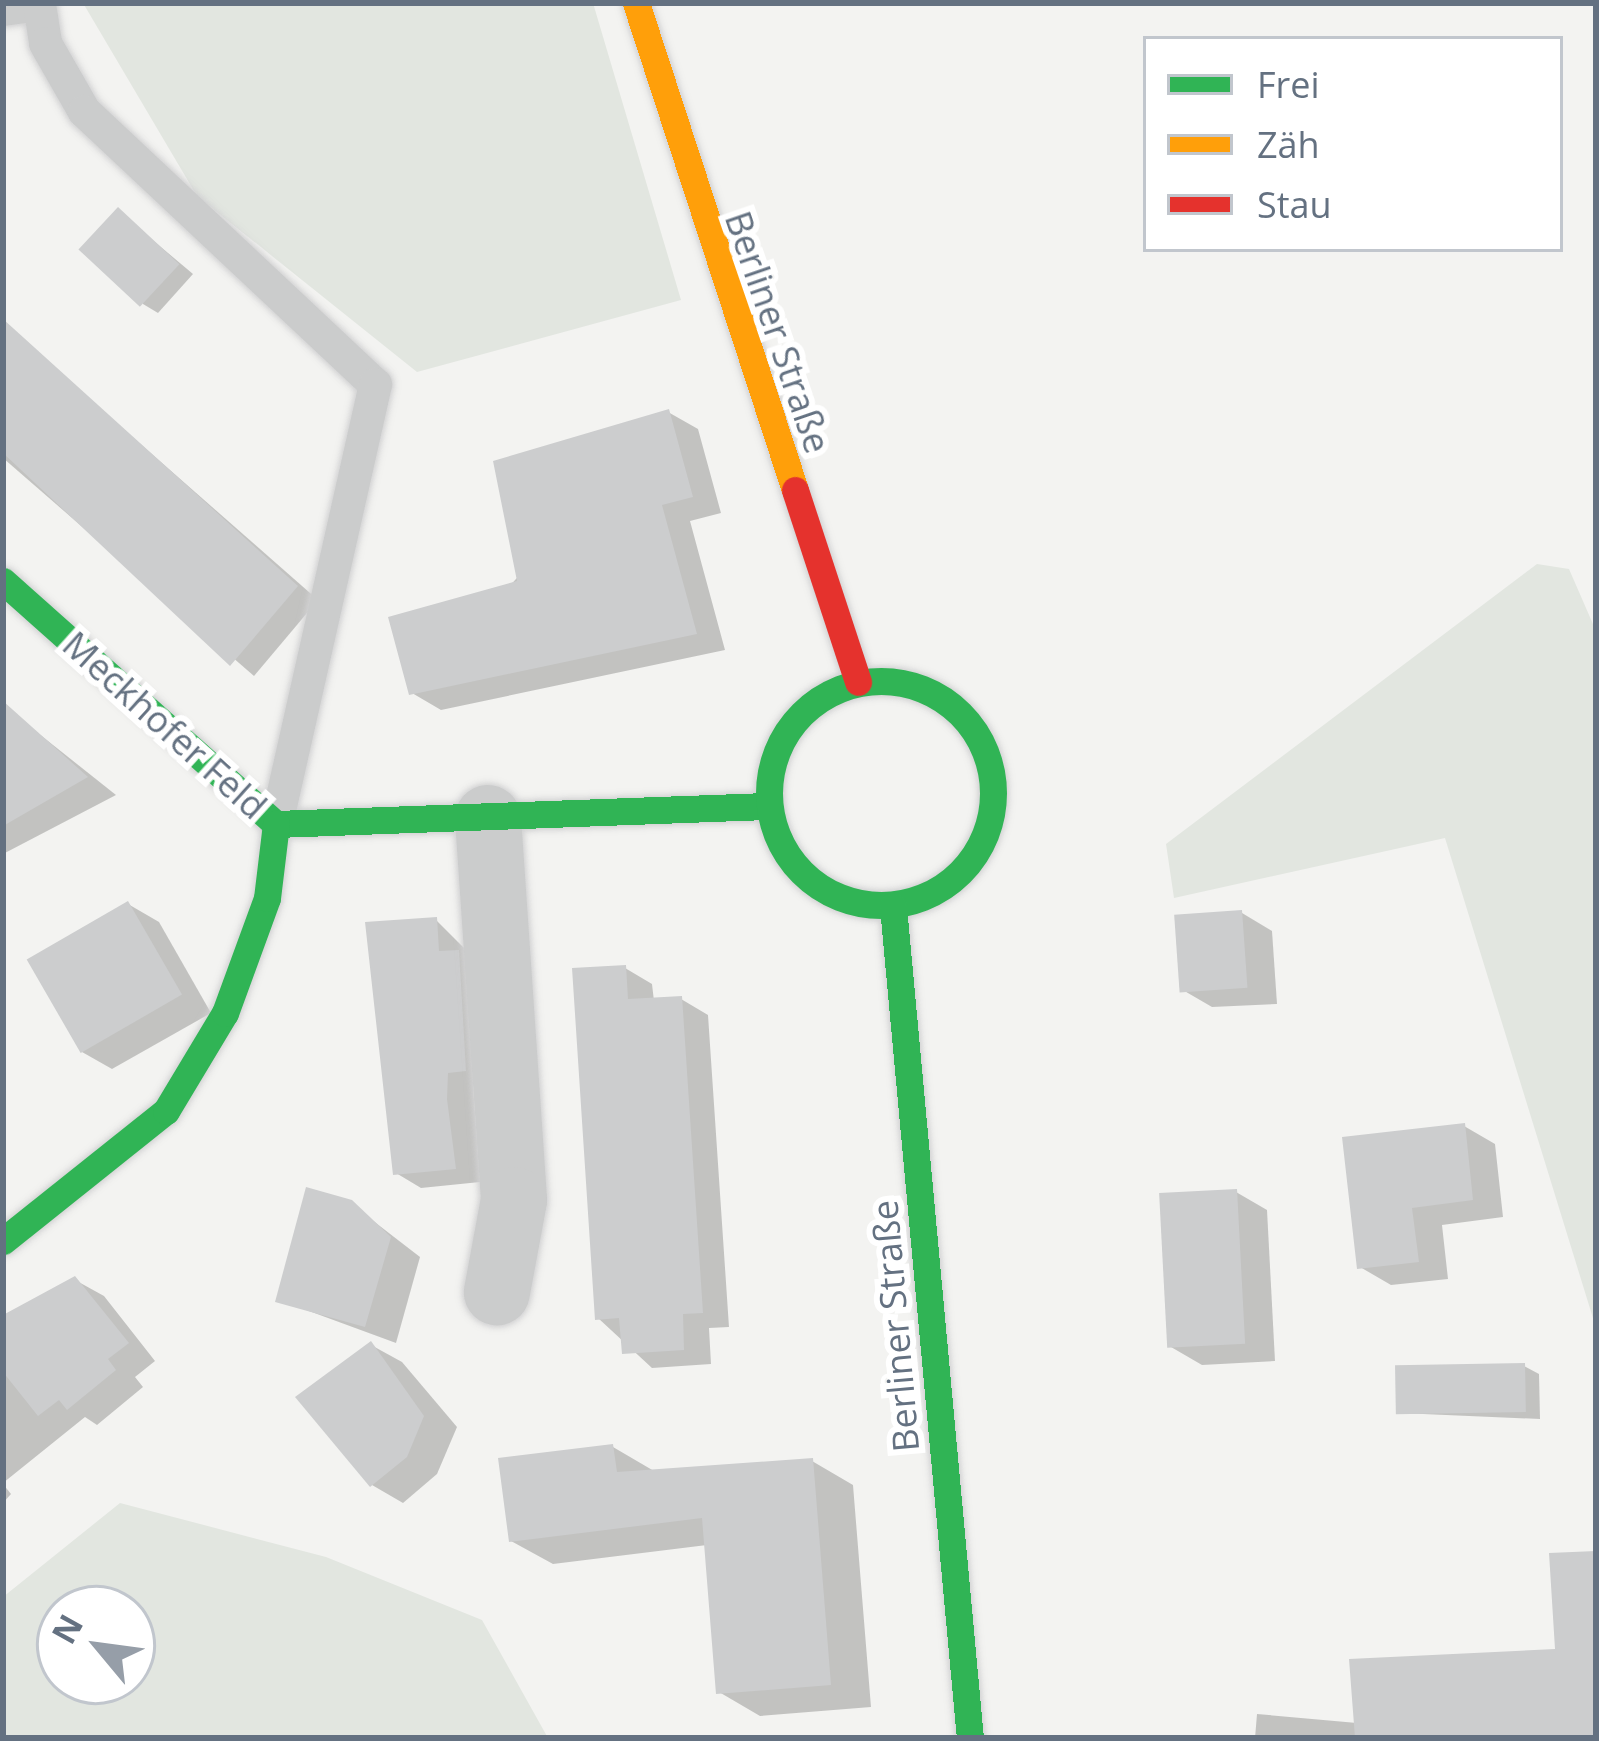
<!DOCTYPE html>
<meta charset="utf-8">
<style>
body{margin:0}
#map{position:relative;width:1599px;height:1741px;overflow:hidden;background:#f3f3f1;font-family:"Open Sans",sans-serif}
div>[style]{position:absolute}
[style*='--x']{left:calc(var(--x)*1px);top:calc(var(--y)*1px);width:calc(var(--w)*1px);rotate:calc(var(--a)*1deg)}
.green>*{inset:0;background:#e2e6e0}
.shadow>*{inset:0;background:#0003}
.building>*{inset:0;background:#cccdce;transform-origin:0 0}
.roads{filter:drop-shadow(0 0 3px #d1d1d2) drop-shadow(0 0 3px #d1d1d2)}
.lane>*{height:33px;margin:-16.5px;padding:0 16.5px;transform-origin:16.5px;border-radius:16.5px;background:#cbcccc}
.street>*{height:66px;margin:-33px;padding:0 33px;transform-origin:33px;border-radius:33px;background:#cbcccc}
.fast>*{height:27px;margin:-13.5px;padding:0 13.5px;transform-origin:13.5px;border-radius:13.5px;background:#30b455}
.fast>.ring{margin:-13.5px;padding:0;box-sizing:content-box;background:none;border:27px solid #30b455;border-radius:50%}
.slow>*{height:27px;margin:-13.5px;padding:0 13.5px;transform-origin:13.5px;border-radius:13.5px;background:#ff9f0a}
.jam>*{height:27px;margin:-13.5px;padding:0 13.5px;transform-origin:13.5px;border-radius:13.5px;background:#e5322d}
span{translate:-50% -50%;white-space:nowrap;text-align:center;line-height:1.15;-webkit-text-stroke:12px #fff;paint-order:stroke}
.street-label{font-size:36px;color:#647181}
.frame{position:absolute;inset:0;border:6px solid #647181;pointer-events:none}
.legend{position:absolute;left:1143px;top:36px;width:420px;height:216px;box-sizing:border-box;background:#fff;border:3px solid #c1c6cd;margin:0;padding:15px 21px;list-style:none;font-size:36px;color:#647181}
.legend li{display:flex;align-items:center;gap:24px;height:60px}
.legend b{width:60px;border:3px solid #c1c6cd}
.north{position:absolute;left:36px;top:1585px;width:120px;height:120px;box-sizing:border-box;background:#fff;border:3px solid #c1c6cd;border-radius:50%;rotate:299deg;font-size:33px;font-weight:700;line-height:48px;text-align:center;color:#647181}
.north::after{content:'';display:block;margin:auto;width:42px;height:54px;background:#969ea8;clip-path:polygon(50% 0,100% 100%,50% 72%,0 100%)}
</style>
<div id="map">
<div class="green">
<div style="clip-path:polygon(83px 3px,593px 3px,681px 300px,417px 372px,197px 196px)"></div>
<div style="clip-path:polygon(1537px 564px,1569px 569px,1596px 631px,1596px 1328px,1445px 838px,1174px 898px,1166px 844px)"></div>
<div style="clip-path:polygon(evenodd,120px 1503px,326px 1557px,482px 1620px,548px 1738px,3px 1738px,3px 1597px,120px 1503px,60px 1609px,132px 1609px,132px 1681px,60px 1681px,60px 1609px)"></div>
</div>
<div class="shadow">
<div style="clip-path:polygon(118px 211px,193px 274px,158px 313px,143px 304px)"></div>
<div style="clip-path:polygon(14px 333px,318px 600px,254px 676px,3px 458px,3px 337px)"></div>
<div style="clip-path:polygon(668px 412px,698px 429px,721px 513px,690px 521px,725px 650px,441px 710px,412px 693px)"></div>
<div style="clip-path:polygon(14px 714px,116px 795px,3px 854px,3px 719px)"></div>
<div style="clip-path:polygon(128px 904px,159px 922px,211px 1013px,112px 1069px,82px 1052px)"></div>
<div style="clip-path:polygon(1242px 913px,1272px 931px,1277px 1004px,1212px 1007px,1181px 989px)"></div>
<div style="clip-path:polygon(436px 920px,483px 967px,491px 1084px,473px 1086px,480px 1182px,421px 1188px,396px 1173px)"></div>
<div style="clip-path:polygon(625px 968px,652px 984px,654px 1001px,681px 999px,708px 1015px,729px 1327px,709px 1328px,711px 1364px,652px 1368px,598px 1318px)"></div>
<div style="clip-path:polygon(1464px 1126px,1495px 1144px,1503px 1217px,1442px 1225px,1448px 1279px,1391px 1285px,1360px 1267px)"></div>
<div style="clip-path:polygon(1236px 1192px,1267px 1210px,1275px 1361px,1202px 1365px,1171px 1347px)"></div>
<div style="clip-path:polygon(350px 1203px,420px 1257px,396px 1343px,279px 1300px)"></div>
<div style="clip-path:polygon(75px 1280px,104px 1296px,155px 1361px,135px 1377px,143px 1387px,97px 1425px,85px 1417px,3px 1483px,5px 1317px)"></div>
<div style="clip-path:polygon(371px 1345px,402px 1362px,457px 1427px,437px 1474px,403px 1503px,372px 1485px)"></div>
<div style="clip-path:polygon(1524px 1366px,1539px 1374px,1540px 1419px,1400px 1413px)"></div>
<div style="clip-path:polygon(613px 1447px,654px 1471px,812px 1461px,853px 1485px,871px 1707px,760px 1716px,719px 1692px,707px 1545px,553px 1564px,511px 1541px)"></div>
<div style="clip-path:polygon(3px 1484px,11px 1494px,3px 1503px)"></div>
<div style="clip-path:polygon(1596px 1554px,1596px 1738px,1255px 1738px,1257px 1714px,1357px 1723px,1558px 1652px)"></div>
</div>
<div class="building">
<div style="left:118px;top:207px;width:84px;height:58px;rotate:43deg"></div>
<div style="clip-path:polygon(3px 319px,298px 586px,230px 666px,3px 453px)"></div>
<div style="clip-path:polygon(669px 409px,693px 497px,662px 505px,697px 634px,409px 695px,388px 617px,517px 581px,493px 461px)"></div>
<div style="clip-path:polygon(3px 701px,88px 777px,3px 826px)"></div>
<div style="left:128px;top:901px;width:108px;height:117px;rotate:60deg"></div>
<div style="left:1242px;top:910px;width:78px;height:68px;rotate:86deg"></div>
<div style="clip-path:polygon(437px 917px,439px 951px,459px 950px,466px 1071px,448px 1073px,447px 1099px,456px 1169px,393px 1175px,365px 922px)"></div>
<div style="clip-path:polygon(626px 965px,628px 999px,682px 996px,703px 1313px,683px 1314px,684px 1350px,622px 1354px,619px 1318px,595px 1320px,572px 968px)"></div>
<div style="clip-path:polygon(1465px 1123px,1473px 1200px,1412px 1208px,1419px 1262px,1357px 1269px,1342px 1137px)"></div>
<div style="clip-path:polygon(306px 1187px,352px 1200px,391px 1237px,365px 1327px,275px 1302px)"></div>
<div style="left:1237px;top:1189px;width:155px;height:78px;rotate:87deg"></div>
<div style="clip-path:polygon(75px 1276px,129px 1343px,108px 1359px,116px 1370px,67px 1410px,59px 1400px,38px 1416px,3px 1372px,3px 1315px)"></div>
<div style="clip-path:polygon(371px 1341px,424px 1416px,407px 1457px,370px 1487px,295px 1397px)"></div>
<div style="left:1525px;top:1363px;width:49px;height:130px;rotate:89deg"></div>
<div style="clip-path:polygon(613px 1444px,617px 1472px,813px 1458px,831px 1685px,716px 1694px,702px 1518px,509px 1542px,498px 1458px)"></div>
<div style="clip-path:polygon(1596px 1551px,1596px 1738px,1355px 1738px,1349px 1659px,1555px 1649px,1549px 1553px)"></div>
</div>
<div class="roads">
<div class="lane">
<div style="--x:3;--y:9;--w:36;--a:-8"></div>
<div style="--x:39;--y:4;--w:39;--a:81"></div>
<div style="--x:45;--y:43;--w:78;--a:60.2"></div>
<div style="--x:84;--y:111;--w:399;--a:43.2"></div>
<div style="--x:375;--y:384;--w:451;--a:102.7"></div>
</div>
<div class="street">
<div style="--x:488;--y:818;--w:383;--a:86.1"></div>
<div style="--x:514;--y:1200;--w:94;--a:100.5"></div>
</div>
<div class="fast">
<div style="--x:3;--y:581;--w:365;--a:41.7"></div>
<div style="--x:276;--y:824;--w:493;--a:-2.1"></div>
<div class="ring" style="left:769px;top:681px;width:197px;height:197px"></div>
<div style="--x:893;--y:907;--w:835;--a:84.71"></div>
<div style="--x:3;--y:1241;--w:208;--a:-38.6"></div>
<div style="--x:166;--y:1111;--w:114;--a:-59"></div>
<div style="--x:225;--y:1013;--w:122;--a:-69.9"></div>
<div style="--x:267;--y:898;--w:75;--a:-83.1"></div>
</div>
<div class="slow">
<div style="--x:636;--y:3;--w:512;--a:71.92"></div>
</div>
<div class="jam">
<div style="--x:795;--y:490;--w:202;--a:71.8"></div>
</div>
</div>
<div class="street-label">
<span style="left:778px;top:332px;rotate:71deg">Berliner Straße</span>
<span style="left:165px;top:725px;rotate:42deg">Meckhofer Feld</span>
<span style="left:895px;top:1326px;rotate:-95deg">Berliner Straße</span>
</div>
<div class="frame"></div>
<ul class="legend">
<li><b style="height:15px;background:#30b455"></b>Frei</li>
<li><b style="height:15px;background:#ff9f0a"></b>Zäh</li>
<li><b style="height:15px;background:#e5322d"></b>Stau</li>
</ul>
<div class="north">N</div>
</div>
